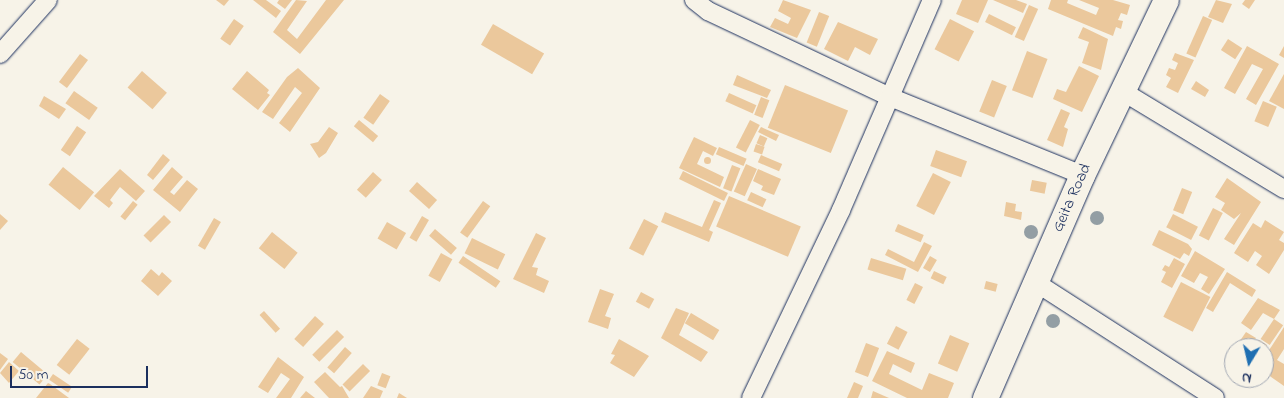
<!DOCTYPE html>
<style>
body{margin:0}
#map{position:relative;width:1284px;height:398px;overflow:hidden;background:#f7f3e8;font-family:"Indie Flower",sans-serif}
div>[style]{position:absolute}
[style*='--x']{left:calc(var(--x)*1px);top:calc(var(--y)*1px);width:calc(var(--w)*1px);rotate:calc(var(--a)*1deg)}
.building>*{inset:0;background:#ebc89c;transform-origin:0 0}
.round{border-radius:50%}
.roads{filter:drop-shadow(0 0 1px #1b2f5e) drop-shadow(0 0 1px #1b2f5e)}
.street>*{height:18px;margin:-9px;padding:0 9px;transform-origin:9px;border-radius:9px;background:#f7f3e8}
.secondary>*{height:25px;margin:-12.5px;padding:0 12.5px;transform-origin:12.5px;border-radius:12.5px;background:#f7f3e8}
.trees>*{width:14px;height:14px;margin:-7px;border-radius:50%;background:#939ea4}
span{translate:-50% -50%;white-space:nowrap;text-align:center;line-height:1.15;-webkit-text-stroke:4px #f7f3e8;paint-order:stroke}
.street-label{font-size:16px;color:#1b2f5e}
.north{position:absolute;left:1224px;top:338px;width:50px;height:50px;box-sizing:border-box;background:#f7f3e8;border:1px solid #9fa5b1;border-radius:50%;rotate:189deg;font-size:14px;font-weight:700;line-height:20px;text-align:center;color:#1b2f5e}
.north::after{content:'';display:block;margin:auto;width:18px;height:22px;background:#1f6fb2;clip-path:polygon(50% 0,100% 100%,50% 72%,0 100%)}
.scale{position:absolute;left:10px;top:366px;width:138px;height:22px;box-sizing:border-box;border:2px solid #1b2f5e;border-top:0;padding-left:6px;font-size:15px;line-height:18px;white-space:nowrap;color:#1b2f5e;-webkit-text-stroke:4px #f7f3e8;paint-order:stroke}
</style>
<div id="map">
<div class="building">
<div style="clip-path:polygon(216px 0,229px 0,224px 6px)"></div>
<div style="clip-path:polygon(253px 0,266px 0,281px 11px,276px 18px)"></div>
<div style="clip-path:polygon(279px 0,292px 0,285px 9px,277px 3px)"></div>
<div style="clip-path:polygon(296px 0,307px 1px,287px 30px,297px 39px,326px 0,344px 0,300px 54px,273px 32px)"></div>
<div style="clip-path:polygon(783px 0,811px 10px,797px 38px,770px 27px,775px 18px,788px 24px,791px 18px,778px 11px)"></div>
<div style="clip-path:polygon(962px 0,988px 0,978px 23px,956px 14px)"></div>
<div style="clip-path:polygon(993px 0,1016px 0,1027px 4px,1023px 13px)"></div>
<div style="clip-path:polygon(1051px 0,1068px 0,1067px 3px,1096px 15px,1099px 8px,1079px 0,1113px 0,1130px 5px,1127px 15px,1121px 13px,1118px 20px,1123px 21px,1121px 29px,1116px 27px,1113px 36px,1048px 9px)"></div>
<div style="clip-path:polygon(1216px 0,1232px 4px,1223px 23px,1208px 17px)"></div>
<div style="clip-path:polygon(1245px 0,1255px 0,1249px 9px,1242px 4px)"></div>
<div style="left:1029px;top:5px;width:10px;height:35px;rotate:24deg"></div>
<div style="left:819px;top:12px;width:11px;height:33px;rotate:22deg"></div>
<div style="left:989px;top:14px;width:30px;height:9px;rotate:26deg"></div>
<div style="left:1203px;top:16px;width:10px;height:41px;rotate:24deg"></div>
<div style="left:234px;top:19px;width:12px;height:24px;rotate:35deg"></div>
<div style="left:950px;top:19px;width:27px;height:34px;rotate:27deg"></div>
<div style="clip-path:polygon(838px 22px,878px 39px,870px 55px,855px 47px,848px 61px,824px 49px)"></div>
<div style="left:493px;top:24px;width:59px;height:24px;rotate:30deg"></div>
<div style="clip-path:polygon(1083px 27px,1108px 39px,1101px 70px,1082px 63px,1089px 42px,1078px 38px)"></div>
<div style="left:1228px;top:39px;width:17px;height:13px;rotate:33deg"></div>
<div style="clip-path:polygon(1247px 46px,1279px 64px,1256px 105px,1246px 99px,1263px 69px,1252px 64px,1235px 94px,1224px 88px)"></div>
<div style="clip-path:polygon(1284px 46px,1284px 58px,1279px 55px)"></div>
<div style="left:1027px;top:51px;width:22px;height:42px;rotate:21deg"></div>
<div style="clip-path:polygon(1175px 53px,1194px 60px,1178px 93px,1166px 87px,1171px 78px,1166px 75px,1169px 68px,1175px 70px,1178px 63px,1172px 60px)"></div>
<div style="left:80px;top:54px;width:10px;height:35px;rotate:37deg"></div>
<div style="clip-path:polygon(1079px 66px,1099px 76px,1082px 112px,1053px 99px,1057px 89px,1066px 92px)"></div>
<div style="clip-path:polygon(298px 68px,320px 88px,290px 132px,279px 123px,302px 93px,295px 87px,273px 119px,262px 112px,287px 77px)"></div>
<div style="left:142px;top:71px;width:33px;height:22px;rotate:41deg"></div>
<div style="clip-path:polygon(247px 71px,269px 90px,267px 93px,270px 95px,258px 110px,232px 89px)"></div>
<div style="clip-path:polygon(1284px 74px,1284px 109px,1269px 101px)"></div>
<div style="clip-path:polygon(737px 75px,771px 90px,767px 98px,733px 85px)"></div>
<div style="left:992px;top:80px;width:16px;height:34px;rotate:22deg"></div>
<div style="clip-path:polygon(1196px 81px,1209px 90px,1205px 97px,1191px 89px)"></div>
<div style="left:785px;top:85px;width:68px;height:46px;rotate:22deg"></div>
<div style="left:74px;top:91px;width:29px;height:15px;rotate:35deg"></div>
<div style="left:729px;top:93px;width:30px;height:9px;rotate:24deg"></div>
<div style="left:380px;top:94px;width:12px;height:29px;rotate:35deg"></div>
<div style="clip-path:polygon(44px 96px,66px 109px,59px 119px,39px 106px)"></div>
<div style="left:761px;top:97px;width:9px;height:19px;rotate:21deg"></div>
<div style="left:1263px;top:101px;width:15px;height:22px;rotate:23deg"></div>
<div style="clip-path:polygon(1061px 109px,1070px 113px,1064px 127px,1068px 129px,1063px 147px,1047px 140px)"></div>
<div style="left:359px;top:120px;width:25px;height:8px;rotate:40deg"></div>
<div style="left:750px;top:120px;width:11px;height:31px;rotate:27deg"></div>
<div style="left:77px;top:126px;width:11px;height:29px;rotate:34deg"></div>
<div style="clip-path:polygon(329px 127px,338px 133px,326px 153px,319px 158px,310px 144px,318px 142px)"></div>
<div style="clip-path:polygon(761px 127px,779px 135px,776px 141px,758px 132px)"></div>
<div style="left:760px;top:135px;width:8px;height:9px;rotate:23deg"></div>
<div style="clip-path:polygon(694px 137px,717px 148px,713px 156px,703px 151px,697px 164px,724px 177px,720px 187px,679px 168px)"></div>
<div style="left:756px;top:144px;width:9px;height:8px;rotate:18deg"></div>
<div style="left:719px;top:147px;width:30px;height:8px;rotate:23deg"></div>
<div style="left:936px;top:150px;width:33px;height:17px;rotate:20deg"></div>
<div style="clip-path:polygon(163px 154px,170px 160px,153px 180px,147px 175px)"></div>
<div style="left:761px;top:155px;width:23px;height:8px;rotate:23deg"></div>
<div class="round" style="left:703.5px;top:156.5px;width:7px;height:7px"></div>
<div style="left:746px;top:164px;width:12px;height:30px;rotate:24deg"></div>
<div style="left:732px;top:165px;width:9px;height:25px;rotate:21deg"></div>
<div style="left:63px;top:167px;width:40px;height:23px;rotate:39deg"></div>
<div style="clip-path:polygon(172px 167px,183px 177px,170px 192px,174px 195px,187px 180px,198px 189px,180px 212px,153px 190px)"></div>
<div style="clip-path:polygon(120px 169px,145px 191px,136px 201px,120px 187px,110px 200px,113px 203px,109px 208px,94px 196px)"></div>
<div style="clip-path:polygon(758px 169px,781px 179px,774px 195px,761px 190px,763px 186px,753px 181px)"></div>
<div style="left:683px;top:171px;width:50px;height:9px;rotate:26deg"></div>
<div style="left:373px;top:172px;width:12px;height:24px;rotate:42deg"></div>
<div style="left:933px;top:173px;width:20px;height:37px;rotate:27deg"></div>
<div style="clip-path:polygon(1227px 178px,1261px 202px,1234px 245px,1224px 239px,1241px 213px,1234px 219px,1221px 210px,1225px 203px,1215px 197px)"></div>
<div style="left:1032px;top:180px;width:15px;height:11px;rotate:11deg"></div>
<div style="left:417px;top:182px;width:27px;height:12px;rotate:42deg"></div>
<div style="left:1182px;top:188px;width:11px;height:24px;rotate:22deg"></div>
<div style="left:751px;top:192px;width:17px;height:9px;rotate:25deg"></div>
<div style="left:729px;top:196px;width:78px;height:33px;rotate:23deg"></div>
<div style="clip-path:polygon(714px 200px,721px 203px,709px 230px,713px 232px,709px 242px,661px 222px,665px 212px,702px 227px)"></div>
<div style="left:133px;top:201px;width:6px;height:20px;rotate:39deg"></div>
<div style="left:483px;top:201px;width:9px;height:39px;rotate:36deg"></div>
<div style="clip-path:polygon(1006px 202px,1016px 204px,1015px 211px,1022px 212px,1021px 220px,1004px 216px)"></div>
<div style="left:1213px;top:208px;width:11px;height:31px;rotate:27deg"></div>
<div style="clip-path:polygon(0 214px,8px 221px,0 230px)"></div>
<div style="left:1173px;top:214px;width:28px;height:15px;rotate:27deg"></div>
<div style="left:164px;top:215px;width:10px;height:29px;rotate:45deg"></div>
<div style="left:422px;top:216px;width:8px;height:25px;rotate:30deg"></div>
<div style="left:214px;top:218px;width:8px;height:32px;rotate:30deg"></div>
<div style="left:644px;top:219px;width:16px;height:33px;rotate:27deg"></div>
<div style="clip-path:polygon(1265px 220px,1284px 232px,1279px 240px,1284px 243px,1284px 250px,1269px 274px,1256px 265px,1262px 256px,1255px 251px,1248px 262px,1234px 253px,1253px 223px,1261px 228px)"></div>
<div style="left:387px;top:222px;width:22px;height:19px;rotate:30deg"></div>
<div style="left:898px;top:224px;width:28px;height:8px;rotate:23deg"></div>
<div style="left:435px;top:229px;width:29px;height:9px;rotate:41deg"></div>
<div style="clip-path:polygon(1159px 230px,1188px 244px,1192px 249px,1189px 256px,1184px 253px,1180px 259px,1152px 245px)"></div>
<div style="left:272px;top:232px;width:33px;height:21px;rotate:39deg"></div>
<div style="clip-path:polygon(536px 233px,546px 238px,532px 267px,538px 268px,536px 275px,549px 281px,544px 293px,513px 279px)"></div>
<div style="left:472px;top:238px;width:37px;height:17px;rotate:26deg"></div>
<div style="clip-path:polygon(924px 242px,932px 246px,918px 272px,885px 255px,888px 249px,914px 262px)"></div>
<div style="clip-path:polygon(1195px 251px,1225px 269px,1209px 294px,1201px 289px,1208px 277px,1200px 273px,1194px 283px,1181px 276px)"></div>
<div style="left:441px;top:253px;width:13px;height:26px;rotate:29deg"></div>
<div style="left:463px;top:256px;width:45px;height:8px;rotate:34deg"></div>
<div style="left:930px;top:256px;width:8px;height:14px;rotate:30deg"></div>
<div style="left:871px;top:258px;width:37px;height:12px;rotate:17deg"></div>
<div style="clip-path:polygon(1174px 258px,1185px 264px,1172px 288px,1161px 282px,1166px 272px,1162px 270px,1165px 265px,1169px 267px)"></div>
<div style="clip-path:polygon(151px 269px,159px 276px,162px 272px,172px 281px,158px 296px,141px 281px)"></div>
<div style="left:934px;top:271px;width:14px;height:8px;rotate:25deg"></div>
<div style="clip-path:polygon(1227px 272px,1256px 290px,1252px 297px,1230px 283px,1213px 312px,1206px 308px)"></div>
<div style="left:986px;top:281px;width:12px;height:8px;rotate:14deg"></div>
<div style="left:1181px;top:282px;width:33px;height:39px;rotate:27deg"></div>
<div style="left:915px;top:283px;width:9px;height:19px;rotate:27deg"></div>
<div style="clip-path:polygon(600px 289px,614px 294px,605px 316px,611px 318px,608px 329px,588px 322px)"></div>
<div style="left:641px;top:292px;width:15px;height:11px;rotate:28deg"></div>
<div style="clip-path:polygon(1258px 298px,1280px 310px,1274px 319px,1263px 313px,1251px 330px,1241px 323px)"></div>
<div style="clip-path:polygon(676px 308px,689px 313px,679px 335px,708px 352px,701px 362px,661px 338px)"></div>
<div style="left:264px;top:311px;width:24px;height:6px;rotate:48deg"></div>
<div style="left:691px;top:313px;width:33px;height:12px;rotate:31deg"></div>
<div style="left:315px;top:316px;width:12px;height:31px;rotate:42deg"></div>
<div style="left:1274px;top:319px;width:11px;height:24px;rotate:34deg"></div>
<div style="left:896px;top:326px;width:13px;height:20px;rotate:27deg"></div>
<div style="clip-path:polygon(1284px 327px,1284px 349px,1277px 360px,1284px 364px,1284px 386px,1264px 372px,1264px 358px)"></div>
<div style="left:337px;top:330px;width:10px;height:35px;rotate:45deg"></div>
<div style="clip-path:polygon(1246px 332px,1256px 338px,1249px 348px,1235px 348px)"></div>
<div style="left:950px;top:335px;width:21px;height:31px;rotate:23deg"></div>
<div style="left:77px;top:339px;width:16px;height:33px;rotate:38deg"></div>
<div style="clip-path:polygon(619px 339px,649px 356px,634px 377px,610px 363px,615px 355px,611px 354px)"></div>
<div style="clip-path:polygon(1259px 340px,1267px 345px,1265px 348px,1253px 348px)"></div>
<div style="left:866px;top:343px;width:14px;height:31px;rotate:21deg"></div>
<div style="left:345px;top:347px;width:9px;height:27px;rotate:41deg"></div>
<div style="clip-path:polygon(887px 351px,915px 363px,911px 373px,893px 364px,889px 374px,922px 390px,929px 373px,954px 383px,948px 398px,907px 398px,872px 381px)"></div>
<div style="left:21px;top:352px;width:35px;height:13px;rotate:40deg"></div>
<div style="clip-path:polygon(0 353px,8px 359px,0 370px)"></div>
<div style="clip-path:polygon(278px 357px,304px 377px,291px 398px,276px 398px,290px 379px,281px 373px,268px 393px,258px 387px)"></div>
<div style="clip-path:polygon(9px 362px,19px 371px,9px 383px,0 373px)"></div>
<div style="left:363px;top:364px;width:10px;height:29px;rotate:45deg"></div>
<div style="clip-path:polygon(325px 372px,340px 387px,342px 386px,349px 398px,329px 398px,314px 382px)"></div>
<div style="left:382px;top:373px;width:9px;height:13px;rotate:21deg"></div>
<div style="left:53px;top:374px;width:23px;height:7px;rotate:34deg"></div>
<div style="clip-path:polygon(854px 382px,863px 386px,858px 398px,847px 398px)"></div>
<div style="clip-path:polygon(48px 383px,50px 384px,69px 398px,36px 398px)"></div>
<div style="clip-path:polygon(371px 386px,383px 391px,380px 398px,363px 398px)"></div>
<div style="clip-path:polygon(306px 391px,315px 398px,300px 398px)"></div>
<div style="clip-path:polygon(873px 391px,889px 398px,871px 398px)"></div>
<div style="clip-path:polygon(399px 393px,407px 398px,397px 398px)"></div>
</div>
<div class="roads">
<div class="street">
<div style="--x:694;--y:0;--w:18;--a:38"></div>
<div style="--x:708;--y:11;--w:201;--a:25.3"></div>
<div style="--x:890;--y:97;--w:207;--a:22.1"></div>
<div style="--x:0;--y:54;--w:72;--a:-48.4"></div>
<div style="--x:1122;--y:91;--w:189;--a:31.2"></div>
<div style="--x:1035;--y:282;--w:214;--a:32.8"></div>
<div style="--x:751;--y:398;--w:208;--a:-64.4"></div>
<div style="--x:841;--y:210;--w:229;--a:-66.6"></div>
</div>
<div class="secondary">
<div style="--x:985;--y:398;--w:243;--a:-66.5"></div>
<div style="--x:1082;--y:175;--w:194;--a:-64.4"></div>
</div>
</div>
<div class="trees">
<div style="left:1097px;top:218px"></div>
<div style="left:1031px;top:232px"></div>
<div style="left:1053px;top:321px"></div>
</div>
<div class="street-label">
<span style="left:1072px;top:198px;rotate:-66deg">Geita Road</span>
</div>
<div class="north">N</div>
<div class="scale">50 m</div>
</div>
